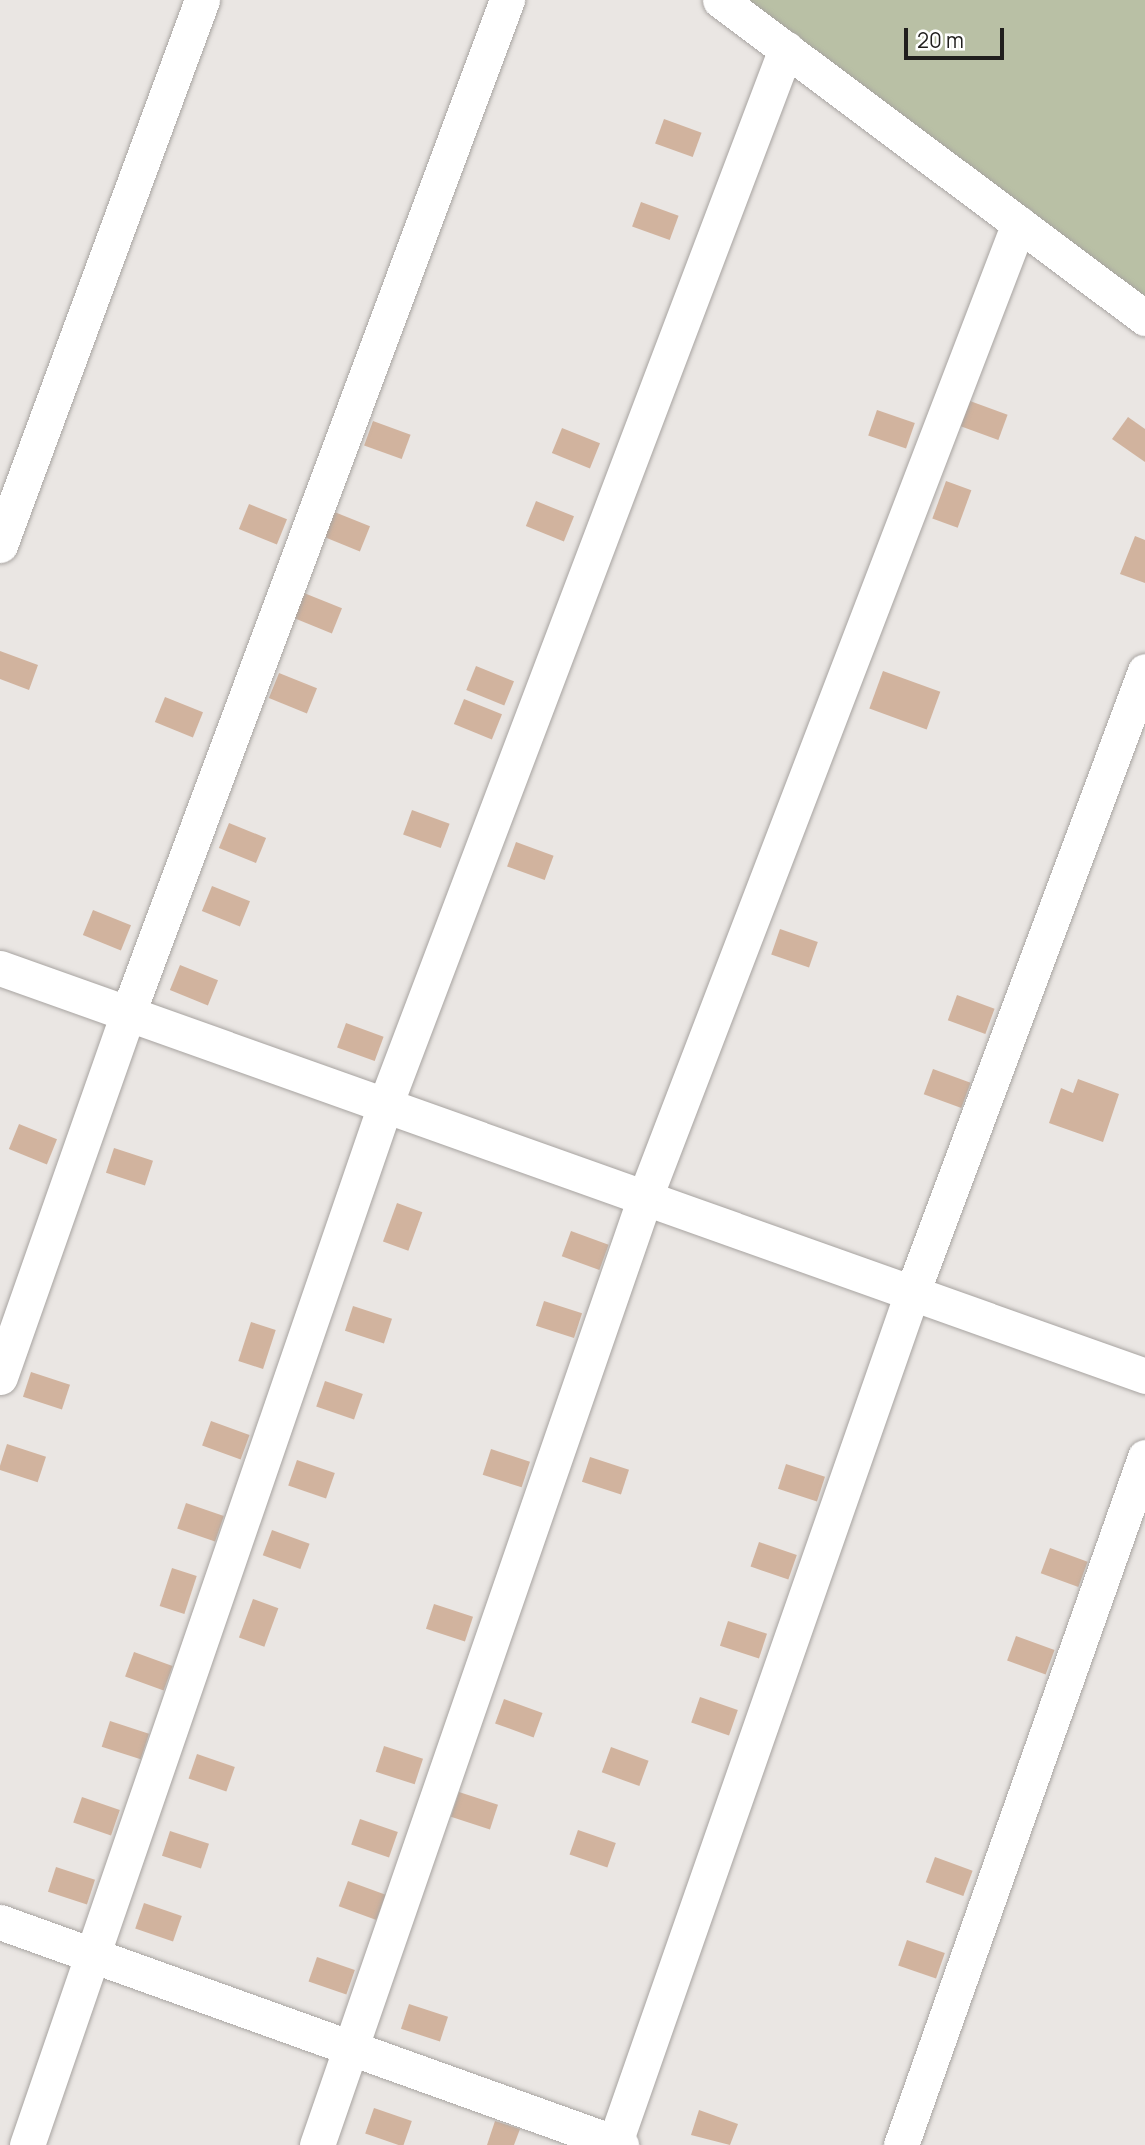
<!DOCTYPE html>
<style>
body{margin:0}
#map{position:relative;width:1145px;height:2145px;overflow:hidden;background:#eae6e3;font-family:Manrope,sans-serif}
div>[style]{position:absolute}
[style*='--x']{left:calc(var(--x)*1px);top:calc(var(--y)*1px);width:calc(var(--w)*1px);rotate:calc(var(--a)*1deg)}
.green>*{inset:0;background:#b9c0a5}
.building>*{inset:0;background:#d1b39e;transform-origin:0 0}
.roads{filter:drop-shadow(0 0 2px #a8a4a1) drop-shadow(0 0 2px #a8a4a1)}
.street>*{height:35px;margin:-17.5px;padding:0 17.5px;transform-origin:17.5px;border-radius:17.5px;background:#fff}
span{translate:-50% -50%;white-space:nowrap;text-align:center;line-height:1.15;-webkit-text-stroke:5px #fff;paint-order:stroke}
.scale{position:absolute;left:904px;top:28px;width:100px;height:32px;box-sizing:border-box;border:4px solid #201e1d;border-top:0;padding-left:9px;font-size:21px;line-height:24px;white-space:nowrap;color:#201e1d;-webkit-text-stroke:5px #fff;paint-order:stroke}
</style>
<div id="map">
<div class="green">
<div style="clip-path:polygon(719px 0,1145px 0,1145px 318px)"></div>
</div>
<div class="building">
<div style="left:664px;top:119px;width:40px;height:26px;rotate:20deg"></div>
<div style="left:641px;top:202px;width:40px;height:26px;rotate:20deg"></div>
<div style="left:970px;top:401px;width:40px;height:27px;rotate:20deg"></div>
<div style="left:877px;top:410px;width:40px;height:27px;rotate:19deg"></div>
<div style="clip-path:polygon(1128px 417px,1145px 429px,1145px 462px,1112px 439px)"></div>
<div style="left:373px;top:421px;width:40px;height:26px;rotate:20deg"></div>
<div style="left:562px;top:428px;width:41px;height:27px;rotate:22deg"></div>
<div style="left:946px;top:481px;width:27px;height:40px;rotate:20deg"></div>
<div style="left:536px;top:501px;width:41px;height:27px;rotate:22deg"></div>
<div style="left:249px;top:504px;width:41px;height:27px;rotate:22deg"></div>
<div style="left:332px;top:511px;width:41px;height:27px;rotate:22deg"></div>
<div style="clip-path:polygon(1135px 536px,1145px 540px,1145px 583px,1120px 574px)"></div>
<div style="left:304px;top:593px;width:41px;height:27px;rotate:22deg"></div>
<div style="clip-path:polygon(0 651px,38px 665px,29px 690px,0 679px)"></div>
<div style="left:476px;top:666px;width:41px;height:26px;rotate:22deg"></div>
<div style="left:883px;top:671px;width:61px;height:40px;rotate:20deg"></div>
<div style="left:279px;top:673px;width:41px;height:27px;rotate:22deg"></div>
<div style="left:165px;top:697px;width:41px;height:27px;rotate:22deg"></div>
<div style="left:464px;top:699px;width:41px;height:27px;rotate:22deg"></div>
<div style="left:412px;top:810px;width:40px;height:26px;rotate:20deg"></div>
<div style="left:229px;top:823px;width:40px;height:27px;rotate:22deg"></div>
<div style="left:516px;top:842px;width:40px;height:26px;rotate:20deg"></div>
<div style="left:212px;top:886px;width:41px;height:27px;rotate:22deg"></div>
<div style="left:93px;top:910px;width:41px;height:27px;rotate:22deg"></div>
<div style="left:780px;top:929px;width:40px;height:27px;rotate:19deg"></div>
<div style="left:180px;top:965px;width:41px;height:27px;rotate:22deg"></div>
<div style="left:957px;top:995px;width:40px;height:27px;rotate:20deg"></div>
<div style="left:346px;top:1023px;width:40px;height:26px;rotate:20deg"></div>
<div style="left:933px;top:1069px;width:40px;height:27px;rotate:20deg"></div>
<div style="clip-path:polygon(1078px 1079px,1119px 1094px,1103px 1142px,1049px 1123px,1061px 1088px,1073px 1093px)"></div>
<div style="left:19px;top:1124px;width:41px;height:27px;rotate:22deg"></div>
<div style="left:114px;top:1148px;width:41px;height:26px;rotate:18deg"></div>
<div style="left:397px;top:1203px;width:27px;height:41px;rotate:20deg"></div>
<div style="left:571px;top:1231px;width:40px;height:27px;rotate:20deg"></div>
<div style="left:544px;top:1301px;width:40px;height:26px;rotate:18deg"></div>
<div style="left:353px;top:1306px;width:41px;height:26px;rotate:18deg"></div>
<div style="left:251px;top:1322px;width:26px;height:41px;rotate:18deg"></div>
<div style="left:31px;top:1372px;width:41px;height:26px;rotate:18deg"></div>
<div style="left:325px;top:1381px;width:40px;height:27px;rotate:19deg"></div>
<div style="left:211px;top:1421px;width:41px;height:26px;rotate:20deg"></div>
<div style="left:7px;top:1444px;width:41px;height:27px;rotate:18deg"></div>
<div style="left:491px;top:1449px;width:41px;height:27px;rotate:18deg"></div>
<div style="left:590px;top:1457px;width:41px;height:26px;rotate:18deg"></div>
<div style="left:297px;top:1460px;width:40px;height:27px;rotate:19deg"></div>
<div style="left:786px;top:1464px;width:41px;height:26px;rotate:18deg"></div>
<div style="left:186px;top:1503px;width:40px;height:27px;rotate:19deg"></div>
<div style="left:272px;top:1530px;width:40px;height:27px;rotate:20deg"></div>
<div style="left:759px;top:1542px;width:40px;height:26px;rotate:19deg"></div>
<div style="left:1050px;top:1548px;width:40px;height:27px;rotate:20deg"></div>
<div style="left:172px;top:1568px;width:26px;height:40px;rotate:18deg"></div>
<div style="left:253px;top:1599px;width:27px;height:41px;rotate:20deg"></div>
<div style="left:434px;top:1604px;width:41px;height:26px;rotate:18deg"></div>
<div style="left:728px;top:1621px;width:41px;height:26px;rotate:18deg"></div>
<div style="left:1016px;top:1636px;width:41px;height:26px;rotate:20deg"></div>
<div style="left:134px;top:1652px;width:41px;height:26px;rotate:20deg"></div>
<div style="left:700px;top:1697px;width:40px;height:27px;rotate:19deg"></div>
<div style="left:504px;top:1699px;width:41px;height:26px;rotate:20deg"></div>
<div style="left:110px;top:1721px;width:41px;height:27px;rotate:18deg"></div>
<div style="left:384px;top:1746px;width:41px;height:27px;rotate:18deg"></div>
<div style="left:611px;top:1747px;width:40px;height:27px;rotate:20deg"></div>
<div style="left:197px;top:1754px;width:40px;height:26px;rotate:19deg"></div>
<div style="left:459px;top:1792px;width:41px;height:26px;rotate:18deg"></div>
<div style="left:82px;top:1797px;width:40px;height:27px;rotate:19deg"></div>
<div style="left:360px;top:1819px;width:40px;height:27px;rotate:19deg"></div>
<div style="left:578px;top:1830px;width:40px;height:26px;rotate:19deg"></div>
<div style="left:170px;top:1831px;width:41px;height:26px;rotate:18deg"></div>
<div style="left:935px;top:1857px;width:40px;height:27px;rotate:20deg"></div>
<div style="left:56px;top:1867px;width:41px;height:26px;rotate:18deg"></div>
<div style="left:348px;top:1881px;width:40px;height:27px;rotate:20deg"></div>
<div style="left:144px;top:1903px;width:40px;height:27px;rotate:19deg"></div>
<div style="left:907px;top:1940px;width:40px;height:27px;rotate:19deg"></div>
<div style="left:317px;top:1957px;width:40px;height:26px;rotate:19deg"></div>
<div style="left:409px;top:2004px;width:41px;height:26px;rotate:18deg"></div>
<div style="left:374px;top:2108px;width:40px;height:27px;rotate:19deg"></div>
<div style="clip-path:polygon(699px 2110px,738px 2124px,730px 2145px,691px 2135px)"></div>
<div style="clip-path:polygon(495px 2121px,520px 2129px,514px 2145px,487px 2145px)"></div>
</div>
<div class="roads">
<div class="street">
<div style="--x:720;--y:0;--w:531;--a:36.81"></div>
<div style="--x:0;--y:545;--w:581;--a:-69.66"></div>
<div style="--x:0;--y:968;--w:1216;--a:19.61"></div>
<div style="--x:0;--y:1377;--w:386;--a:-70.6"></div>
<div style="--x:128;--y:1013;--w:1082;--a:-69.49"></div>
<div style="--x:0;--y:1922;--w:660;--a:19.75"></div>
<div style="--x:27;--y:2145;--w:1100;--a:-71"></div>
<div style="--x:385;--y:1105;--w:1130;--a:-69.21"></div>
<div style="--x:317;--y:2145;--w:1003;--a:-70.91"></div>
<div style="--x:645;--y:1197;--w:1043;--a:-68.99"></div>
<div style="--x:614;--y:2145;--w:903;--a:-70.72"></div>
<div style="--x:912;--y:1293;--w:664;--a:-69.46"></div>
<div style="--x:901;--y:2145;--w:730;--a:-70.47"></div>
</div>
</div>
<div class="scale">20 m</div>
</div>
